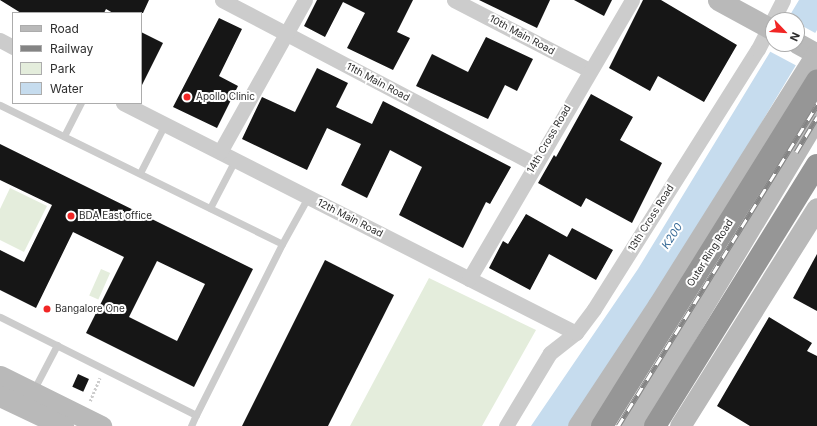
<!DOCTYPE html>
<style>
body{margin:0}
#map{position:relative;width:817px;height:426px;overflow:hidden;background:#fff;font-family:Inter,sans-serif}
div>[style]{position:absolute}
[style*='--x']{left:calc(var(--x)*1px);top:calc(var(--y)*1px);width:calc(var(--w)*1px);rotate:calc(var(--a)*1deg)}
.green>*{inset:0;background:#e4eddc;transform-origin:0 0}
.water>*{inset:0;background:#c6dcee}
.pier>*{inset:0;background:#fff}
.building>*{inset:0;background:#161616;transform-origin:0 0}
.path>*{height:2.5px;margin-top:-1.25px;transform-origin:0;background:repeating-linear-gradient(90deg,#ccc 0 2px,transparent 0 4px)}
.lane>*{height:7px;margin:-3.5px;padding:0 3.5px;transform-origin:3.5px;border-radius:3.5px;background:#ccc}
.street>*{height:15px;margin:-7.5px;padding:0 7.5px;transform-origin:7.5px;border-radius:7.5px;background:#ccc}
.secondary>*{height:21px;margin:-10.5px;padding:0 10.5px;transform-origin:10.5px;border-radius:10.5px;background:#b9b9b9}
.highway>*{height:22px;margin:-11px;padding:0 11px;transform-origin:11px;border-radius:11px;background:#969696}
.rail>*{height:4.5px;margin-top:-2.25px;transform-origin:0;background:repeating-linear-gradient(90deg,#fff 0 9px,#848484 0 18px);box-sizing:border-box;border-block:1px solid #848484}
.dots>*{width:11px;height:11px;translate:-50% -50%;box-sizing:border-box;border:2px solid #fff;border-radius:50%}
span{translate:-50% -50%;white-space:nowrap;text-align:center;line-height:1.15;-webkit-text-stroke:4px #fff;paint-order:stroke}
.street-label{font-size:10px;color:#2f2f2f}
.poi-label{font-size:10px;color:#2f2f2f}
.left{translate:0 -50%;text-align:left}
.water-label{font-size:11px;color:#376a97;font-style:italic}
.legend{position:absolute;left:12px;top:12px;width:130px;height:92px;box-sizing:border-box;background:#fff;border:1px solid #acacac;margin:0;padding:5px 7px;list-style:none;font-size:12px;color:#2f2f2f}
.legend li{display:flex;align-items:center;gap:8px;height:20px}
.legend b{width:20px;border:1px solid #acacac}
.north{position:absolute;left:765px;top:12px;width:40px;height:40px;box-sizing:border-box;background:#fff;border:1px solid #acacac;border-radius:50%;rotate:115deg;font-size:11px;font-weight:700;line-height:16px;text-align:center;color:#2f2f2f}
.north::after{content:'';display:block;margin:auto;width:14px;height:18px;background:#f12625;clip-path:polygon(50% 0,100% 100%,50% 72%,0 100%)}
</style>
<div id="map">
<div class="green">
<div style="clip-path:polygon(10px 188px,47px 206px,24px 252px,0 240px,0 209px)"></div>
<div style="left:101px;top:269px;width:10px;height:29px;rotate:24deg"></div>
<div style="clip-path:polygon(429px 278px,536px 330px,482px 426px,350px 426px)"></div>
</div>
<div class="water">
<div style="clip-path:polygon(799px 0,817px 0,817px 30px,666px 282px,568px 426px,531px 426px,638px 269px,775px 44px,797px 44px,797px 20px,787px 20px)"></div>
</div>
<div class="pier">
<div style="clip-path:polygon(797px 23px,817px 34px,799px 67px,769px 51px,773px 43px,797px 44px)"></div>
</div>
<div class="building">
<div style="clip-path:polygon(0 0,149px 0,143px 13px,113px 13px,106px 9px,104px 13px,21px 13px)"></div>
<div style="clip-path:polygon(317px 0,413px 0,397px 32px,410px 38px,393px 70px,347px 48px,365px 13px,343px 2px,325px 37px,304px 26px)"></div>
<div style="clip-path:polygon(479px 0,550px 0,537px 28px)"></div>
<div style="clip-path:polygon(574px 0,612px 0,604px 16px)"></div>
<div style="clip-path:polygon(643px 0,661px 0,737px 45px,704px 102px,658px 76px,650px 91px,609px 68px)"></div>
<div style="clip-path:polygon(219px 18px,242px 29px,219px 76px,238px 86px,217px 128px,173px 107px)"></div>
<div style="clip-path:polygon(141px 32px,163px 43px,141px 87px)"></div>
<div style="clip-path:polygon(486px 37px,533px 59px,517px 91px,505px 85px,488px 119px,416px 86px,432px 54px,468px 72px)"></div>
<div style="clip-path:polygon(317px 68px,348px 83px,336px 107px,372px 124px,383px 101px,511px 167px,490px 204px,486px 202px,463px 248px,399px 215px,422px 167px,390px 150px,367px 198px,341px 185px,361px 144px,327px 128px,307px 170px,242px 139px,262px 97px,295px 112px)"></div>
<div style="clip-path:polygon(591px 94px,633px 117px,620px 140px,662px 163px,632px 223px,586px 198px,581px 207px,538px 183px,554px 155px,556px 157px)"></div>
<div style="clip-path:polygon(evenodd,0 144px,253px 269px,194px 387px,86px 333px,124px 257px,73px 232px,36px 308px,0 290px,0 250px,24px 262px,52px 205px,0 180px,0 144px,157px 261px,205px 284px,177px 341px,129px 317px,157px 261px)"></div>
<div style="clip-path:polygon(526px 214px,567px 237px,572px 228px,613px 250px,596px 280px,549px 254px,530px 290px,489px 268px,503px 241px,508px 244px)"></div>
<div style="clip-path:polygon(817px 254px,817px 311px,793px 298px)"></div>
<div style="clip-path:polygon(325px 260px,394px 295px,328px 426px,242px 426px)"></div>
<div style="clip-path:polygon(769px 317px,812px 343px,807px 351px,817px 356px,817px 426px,750px 426px,717px 406px)"></div>
<div style="left:78px;top:374px;width:12px;height:14px;rotate:24deg"></div>
</div>
<div class="path">
<div style="--x:90;--y:401;--w:25;--a:-67"></div>
</div>
<div class="lane">
<div style="--x:0;--y:105;--w:314;--a:26.2"></div>
<div style="--x:282;--y:244;--w:191;--a:116.7"></div>
<div style="--x:196;--y:415;--w:219;--a:-153.4"></div>
<div style="--x:64;--y:136;--w:37;--a:-63"></div>
<div style="--x:140;--y:173;--w:55;--a:-63"></div>
<div style="--x:210;--y:208;--w:54;--a:-62.5"></div>
<div style="--x:282;--y:244;--w:54;--a:-61"></div>
<div style="--x:33;--y:391;--w:52;--a:-62.4"></div>
<div style="--x:191;--y:426;--w:12;--a:-66"></div>
</div>
<div class="street">
<div style="--x:222;--y:0;--w:352;--a:27.7"></div>
<div style="--x:454;--y:0;--w:152;--a:27.4"></div>
<div style="--x:0;--y:40;--w:15;--a:28"></div>
<div style="--x:123;--y:103;--w:508;--a:26.92"></div>
<div style="--x:220;--y:152;--w:174;--a:-60.8"></div>
<div style="--x:469;--y:279;--w:323;--a:-59.7"></div>
<div style="--x:506;--y:426;--w:85;--a:-58.9"></div>
<div style="--x:550;--y:353;--w:33;--a:-38"></div>
<div style="--x:576;--y:333;--w:30;--a:-53"></div>
<div style="--x:594;--y:309;--w:307;--a:-57.8"></div>
<div style="--x:758;--y:49;--w:55;--a:-63"></div>
</div>
<div class="secondary">
<div style="--x:718;--y:0;--w:63;--a:28.6"></div>
<div style="--x:797;--y:43;--w:23;--a:29"></div>
<div style="--x:0;--y:376;--w:113;--a:26.3"></div>
<div style="--x:0;--y:396;--w:70;--a:25.5"></div>
<div style="--x:578;--y:426;--w:145;--a:-56.5"></div>
<div style="--x:658;--y:305;--w:298;--a:-57.8"></div>
<div style="--x:631;--y:426;--w:361;--a:-59"></div>
<div style="--x:680;--y:426;--w:257;--a:-57.9"></div>
</div>
<div class="highway">
<div style="--x:602;--y:426;--w:407;--a:-58.1"></div>
<div style="--x:655;--y:426;--w:307;--a:-58.2"></div>
</div>
<div class="rail">
<div style="--x:796;--y:152;--w:41;--a:-59"></div>
<div style="--x:618;--y:426;--w:378;--a:-58.2"></div>
</div>
<div class="dots">
<div style="left:187px;top:97px;background:#f12625"></div>
<div style="left:71px;top:216px;background:#f12625"></div>
<div style="left:47px;top:309px;background:#f12625"></div>
</div>
<div class="street-label">
<span style="left:522px;top:35px;rotate:28deg">10th Main Road</span>
<span style="left:378px;top:82px;rotate:28deg">11th Main Road</span>
<span style="left:549px;top:139px;rotate:-60deg">14th Cross Road</span>
<span style="left:350px;top:218px;rotate:27deg">12th Main Road</span>
<span style="left:651px;top:218px;rotate:-58deg">13th Cross Road</span>
<span style="left:710px;top:253px;rotate:-58deg">Outer Ring Road</span>
</div>
<div class="poi-label">
<span class="left" style="left:196px;top:97px">Apollo Clinic</span>
<span class="left" style="left:79px;top:216px">BDA East office</span>
<span class="left" style="left:55px;top:309px">Bangalore One</span>
</div>
<div class="water-label">
<span style="left:672px;top:236px;rotate:-57deg">K200</span>
</div>
<ul class="legend">
<li><b style="height:5px;background:#b9b9b9"></b>Road</li>
<li><b style="height:5px;background:#848484"></b>Railway</li>
<li><b style="height:11px;background:#e4eddc"></b>Park</li>
<li><b style="height:11px;background:#c6dcee"></b>Water</li>
</ul>
<div class="north">N</div>
</div>
